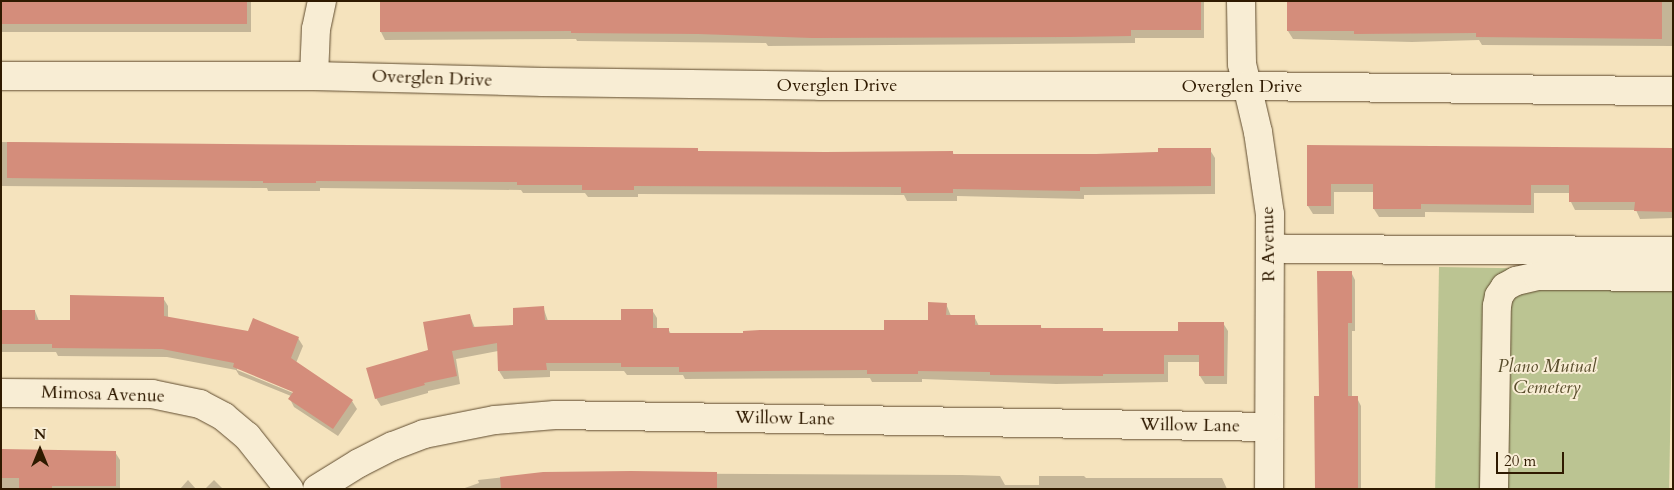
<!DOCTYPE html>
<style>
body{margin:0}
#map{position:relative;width:1674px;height:490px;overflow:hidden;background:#f5e3bd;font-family:Cardo,serif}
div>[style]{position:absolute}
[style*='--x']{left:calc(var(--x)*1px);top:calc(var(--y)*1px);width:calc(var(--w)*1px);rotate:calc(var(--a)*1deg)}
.green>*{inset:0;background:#bbc492;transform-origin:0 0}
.shadow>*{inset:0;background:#0003;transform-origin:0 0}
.building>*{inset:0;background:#d48d7b;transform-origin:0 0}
.roads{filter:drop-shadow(0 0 1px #604c2f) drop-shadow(0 0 1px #604c2f)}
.minor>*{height:28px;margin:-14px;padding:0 14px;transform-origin:14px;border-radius:14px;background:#f8edd4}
span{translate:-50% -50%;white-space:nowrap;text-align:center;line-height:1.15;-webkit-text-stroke:4px #f8edd4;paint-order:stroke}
.street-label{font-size:18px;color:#2f1a00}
.park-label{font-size:18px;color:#594d2c;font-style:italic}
.frame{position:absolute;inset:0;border:2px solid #2f1a00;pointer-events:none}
.north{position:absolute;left:15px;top:425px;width:50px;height:50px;-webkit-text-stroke:4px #f8edd4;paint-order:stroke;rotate:0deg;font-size:14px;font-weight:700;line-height:20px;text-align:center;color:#2f1a00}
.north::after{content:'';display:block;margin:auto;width:18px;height:22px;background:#2f1a00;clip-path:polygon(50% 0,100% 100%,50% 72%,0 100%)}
.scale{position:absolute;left:1496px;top:452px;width:68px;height:22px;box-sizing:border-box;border:2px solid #2f1a00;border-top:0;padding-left:6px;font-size:15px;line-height:18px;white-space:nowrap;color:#2f1a00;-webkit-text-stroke:4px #f8edd4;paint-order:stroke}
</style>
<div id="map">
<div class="green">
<div style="left:1439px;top:267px;width:234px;height:222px;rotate:1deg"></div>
</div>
<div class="shadow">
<div style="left:1px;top:1px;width:250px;height:31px"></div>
<div style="clip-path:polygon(381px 1px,1204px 1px,1204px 38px,1135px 38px,1135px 43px,768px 46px,766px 43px,577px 41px,576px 39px,385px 40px,381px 32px)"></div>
<div style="clip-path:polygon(1288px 1px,1673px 1px,1673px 46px,1482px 45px,1479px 40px,1412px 42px,1293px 39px,1288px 31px)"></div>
<div style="clip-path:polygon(1px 142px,698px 152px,953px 153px,954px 155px,1096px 155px,1210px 150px,1215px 158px,1215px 194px,1084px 195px,1084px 199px,957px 196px,957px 201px,907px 201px,904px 195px,638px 194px,638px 197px,588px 197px,585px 193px,523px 193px,521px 190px,320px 188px,320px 191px,268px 191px,267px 188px,1px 186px)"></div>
<div style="clip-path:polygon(1308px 146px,1673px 149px,1673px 218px,1640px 219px,1636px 210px,1575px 210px,1571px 202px,1571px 193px,1534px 193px,1534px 213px,1425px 212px,1425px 217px,1379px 217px,1374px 209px,1374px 192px,1334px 192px,1334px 214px,1313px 214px,1308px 206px)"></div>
<div style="clip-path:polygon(1351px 272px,1355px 280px,1355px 331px,1352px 331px,1352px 398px,1357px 398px,1361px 406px,1361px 489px,1317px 489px,1320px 398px)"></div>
<div style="clip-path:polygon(evenodd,163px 298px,168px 306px,168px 318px,248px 332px,298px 338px,303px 346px,296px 363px,352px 401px,357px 409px,338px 436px,294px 407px,290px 399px,291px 396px,239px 375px,236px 370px,167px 357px,58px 356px,56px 352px,1px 352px,1px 311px,35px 311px,39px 321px,71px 321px,163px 298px,237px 368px,299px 393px,298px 395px,237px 370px,237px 368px)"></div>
<div style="clip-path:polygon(946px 304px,951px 316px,974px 316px,979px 326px,1040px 326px,1043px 330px,1104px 333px,1179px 333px,1223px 323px,1228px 331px,1227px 384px,1205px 384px,1200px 376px,1200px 362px,1168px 362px,1168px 382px,1056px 384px,922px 379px,922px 382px,872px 382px,870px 378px,685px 379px,683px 375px,627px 375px,624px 371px,550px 371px,550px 377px,504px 379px,499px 371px,498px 351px,456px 359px,460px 384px,428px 391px,428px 393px,381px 406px,376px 398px,470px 316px,475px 328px,515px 327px,543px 307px,548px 321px,622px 321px,652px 310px,657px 318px,657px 329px,668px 329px,671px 334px,885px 331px,929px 322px)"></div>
<div style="clip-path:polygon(1px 450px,115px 452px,120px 460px,120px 489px,1px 489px)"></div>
<div style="clip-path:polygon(543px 473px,962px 475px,1000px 476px,1005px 485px,1039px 485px,1039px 476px,1084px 476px,1086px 478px,1222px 478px,1227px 489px,462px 489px,479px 483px,478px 480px)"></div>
<div style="clip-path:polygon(188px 480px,196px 489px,180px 489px)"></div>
<div style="clip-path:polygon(214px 480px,223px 489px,205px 489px)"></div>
</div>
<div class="building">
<div style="left:1px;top:1px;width:246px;height:23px"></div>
<div style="clip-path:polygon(380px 1px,1201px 1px,1201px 30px,1131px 30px,1131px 36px,1069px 37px,812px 38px,698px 34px,571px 33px,571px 31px,380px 32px)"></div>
<div style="clip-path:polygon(1287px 1px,1662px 1px,1662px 39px,1476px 37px,1476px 33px,1354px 34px,1354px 31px,1287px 31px)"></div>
<div style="clip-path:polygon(7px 142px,698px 148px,698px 151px,825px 152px,953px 151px,953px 154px,1096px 154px,1158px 152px,1158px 148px,1211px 148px,1211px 186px,1080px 187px,1080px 191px,953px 189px,953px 193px,901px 193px,901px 187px,634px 186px,634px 190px,582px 190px,582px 185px,517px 185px,517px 182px,316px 181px,316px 183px,263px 183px,263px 181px,7px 178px)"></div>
<div style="clip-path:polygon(1307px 145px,1673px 148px,1673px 212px,1634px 211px,1635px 202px,1569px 202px,1569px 185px,1531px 185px,1531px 205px,1421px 204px,1421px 209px,1373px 209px,1373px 184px,1331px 184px,1331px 206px,1307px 206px)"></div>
<div style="clip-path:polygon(1317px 271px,1352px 271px,1352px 323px,1348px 323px,1348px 396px,1358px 396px,1358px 489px,1315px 489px,1314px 396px,1319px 396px)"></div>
<div style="clip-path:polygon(70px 295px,164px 297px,164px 316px,248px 331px,253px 318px,299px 337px,291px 358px,353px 400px,333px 429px,288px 399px,293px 392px,233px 367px,234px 363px,162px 349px,52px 348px,52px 344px,1px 344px,1px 310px,35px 310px,35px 320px,70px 320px)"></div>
<div style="clip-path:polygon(928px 302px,947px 303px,946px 315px,975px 315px,975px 325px,1041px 325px,1041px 328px,1103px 328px,1103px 331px,1178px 331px,1178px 322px,1224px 322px,1224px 376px,1199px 376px,1199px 355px,1164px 355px,1164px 374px,1103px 374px,1103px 376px,990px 375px,990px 372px,918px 371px,918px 374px,867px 374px,867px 370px,679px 372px,679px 367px,621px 367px,621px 363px,546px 363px,547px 370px,498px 371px,497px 343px,452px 351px,457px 376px,424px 383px,425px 385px,375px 399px,366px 368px,428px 350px,423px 322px,470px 314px,473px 327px,513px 325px,513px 308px,544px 306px,545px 320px,621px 320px,621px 309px,653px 309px,653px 328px,669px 328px,669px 333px,743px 333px,743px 331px,760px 330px,884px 330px,884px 320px,928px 320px)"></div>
<div style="clip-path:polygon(2px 449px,116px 451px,116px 486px,52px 486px,52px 489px,19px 489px,19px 478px,2px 478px)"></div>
<div style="clip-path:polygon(631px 471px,717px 472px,717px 489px,501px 489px,500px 477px,543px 472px)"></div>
</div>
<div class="roads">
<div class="minor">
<div style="--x:1241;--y:1;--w:63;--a:89.1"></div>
<div style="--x:1242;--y:64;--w:70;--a:76.8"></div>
<div style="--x:1258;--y:132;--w:83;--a:81.7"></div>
<div style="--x:1270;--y:214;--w:275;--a:90.2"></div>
<div style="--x:1;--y:76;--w:313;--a:0"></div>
<div style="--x:314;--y:76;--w:229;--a:1.5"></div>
<div style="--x:543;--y:82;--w:277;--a:0.8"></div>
<div style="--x:820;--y:86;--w:426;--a:0"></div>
<div style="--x:1246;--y:86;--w:427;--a:0.7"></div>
<div style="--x:314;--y:76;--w:47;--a:-87.6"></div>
<div style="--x:316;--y:29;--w:29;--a:-78"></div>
<div style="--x:1270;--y:247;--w:17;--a:7"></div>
<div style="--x:1287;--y:249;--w:386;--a:0.3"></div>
<div style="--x:1;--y:393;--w:151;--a:0.4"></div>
<div style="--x:152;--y:394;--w:49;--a:11.8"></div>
<div style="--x:200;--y:404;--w:27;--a:28"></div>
<div style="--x:224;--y:417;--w:30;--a:40"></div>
<div style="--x:247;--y:436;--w:68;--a:51.6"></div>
<div style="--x:317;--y:489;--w:49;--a:-31.8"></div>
<div style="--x:359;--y:463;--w:38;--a:-27"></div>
<div style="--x:393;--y:446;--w:33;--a:-21"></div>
<div style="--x:424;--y:434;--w:72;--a:-11.2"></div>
<div style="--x:495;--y:420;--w:60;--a:-4.8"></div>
<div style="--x:555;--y:415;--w:714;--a:0.96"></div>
<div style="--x:1494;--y:489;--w:183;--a:-89.1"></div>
<div style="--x:1497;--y:306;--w:10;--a:-79"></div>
<div style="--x:1499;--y:296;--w:11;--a:-56"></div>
<div style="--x:1505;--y:287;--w:13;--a:-29"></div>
<div style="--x:1516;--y:281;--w:23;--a:-13"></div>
<div style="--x:1538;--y:276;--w:135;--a:0.4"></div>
</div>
</div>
<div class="street-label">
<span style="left:432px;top:79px;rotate:2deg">Overglen Drive</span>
<span style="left:837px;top:86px">Overglen Drive</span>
<span style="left:1242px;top:87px">Overglen Drive</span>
<span style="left:1269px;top:244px;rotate:-91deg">R Avenue</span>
<span style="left:103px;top:395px;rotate:2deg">Mimosa Avenue</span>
<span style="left:785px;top:419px;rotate:1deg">Willow Lane</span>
<span style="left:1190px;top:426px;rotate:1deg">Willow Lane</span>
</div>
<div class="park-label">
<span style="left:1547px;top:378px">Plano Mutual<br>Cemetery</span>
</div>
<div class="frame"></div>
<div class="north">N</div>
<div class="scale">20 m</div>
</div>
